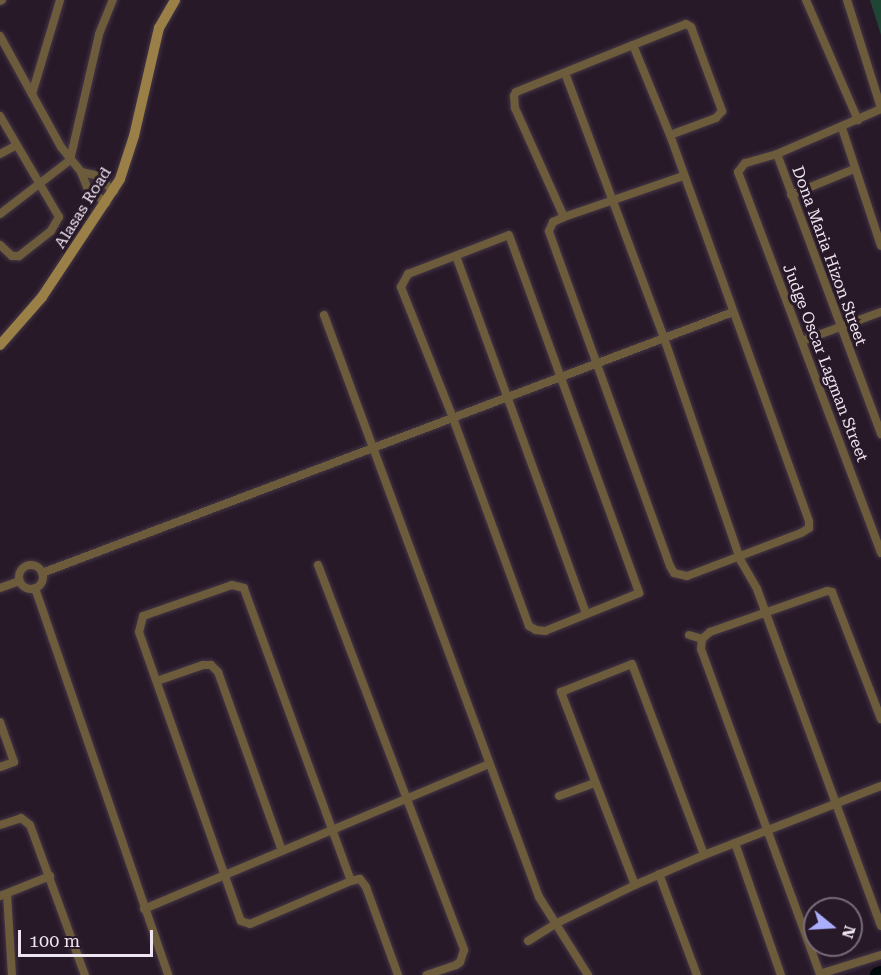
<!DOCTYPE html>
<style>
body{margin:0}
#map{position:relative;width:881px;height:975px;overflow:hidden;background:#281929;font-family:"Roboto Serif",serif}
div>[style]{position:absolute}
[style*='--x']{left:calc(var(--x)*1px);top:calc(var(--y)*1px);width:calc(var(--w)*1px);rotate:calc(var(--a)*1deg)}
.green>*{inset:0;background:#1f4634}
.river>*{height:16px;margin:-8px;padding:0 8px;transform-origin:8px;border-radius:8px;background:#00090b}
.roads{filter:drop-shadow(0 0 2px #443645) drop-shadow(0 0 2px #443645)}
.street>*{height:8px;margin:-4px;padding:0 4px;transform-origin:4px;border-radius:4px;background:#6d5c3b}
.street>.ring{margin:-4px;padding:0;box-sizing:content-box;background:none;border:8px solid #6d5c3b;border-radius:50%}
.secondary>*{height:10px;margin:-5px;padding:0 5px;transform-origin:5px;border-radius:5px;background:#9a7f47}
span{translate:-50% -50%;white-space:nowrap;text-align:center;line-height:1.15;-webkit-text-stroke:6px #281929;paint-order:stroke}
.street-label{font-size:16px;color:#efe5f0}
.north{position:absolute;left:803px;top:897px;width:60px;height:60px;box-sizing:border-box;background:#281929;border:2px solid #786b79;border-radius:50%;rotate:108deg;font-size:16px;font-weight:700;line-height:24px;text-align:center;color:#efe5f0}
.north::after{content:'';display:block;margin:auto;width:21px;height:27px;background:#abaffb;clip-path:polygon(50% 0,100% 100%,50% 72%,0 100%)}
.scale{position:absolute;left:18px;top:930px;width:135px;height:27px;box-sizing:border-box;border:3px solid #efe5f0;border-top:0;padding-left:8px;font-size:18px;line-height:21px;white-space:nowrap;color:#efe5f0;-webkit-text-stroke:4px #281929;paint-order:stroke}
</style>
<div id="map">
<div class="green">
<div style="clip-path:polygon(870px 0,881px 0,881px 35px)"></div>
</div>
<div class="river">
<div style="--x:878;--y:975;--w:3;--a:-18"></div>
</div>
<div class="roads">
<div class="street">
<div style="--x:806;--y:0;--w:131;--a:66.6"></div>
<div style="--x:847;--y:0;--w:113;--a:72.5"></div>
<div style="--x:0;--y:1;--w:2;--a:-27"></div>
<div style="--x:0;--y:36;--w:127;--a:61.2"></div>
<div style="--x:61;--y:147;--w:32;--a:51"></div>
<div style="--x:81;--y:172;--w:16;--a:68"></div>
<div style="--x:87;--y:187;--w:25;--a:40"></div>
<div style="--x:633;--y:45;--w:57;--a:-21.6"></div>
<div style="--x:686;--y:24;--w:6;--a:31"></div>
<div style="--x:691;--y:27;--w:90;--a:69.7"></div>
<div style="--x:722;--y:111;--w:9;--a:131"></div>
<div style="--x:716;--y:118;--w:49;--a:159.7"></div>
<div style="--x:565;--y:73;--w:283;--a:69.5"></div>
<div style="--x:664;--y:338;--w:236;--a:71"></div>
<div style="--x:741;--y:561;--w:32;--a:60"></div>
<div style="--x:757;--y:589;--w:359;--a:69.8"></div>
<div style="--x:32;--y:94;--w:98;--a:-73.4"></div>
<div style="--x:881;--y:109;--w:113;--a:156.6"></div>
<div style="--x:777;--y:154;--w:33;--a:164"></div>
<div style="--x:745;--y:163;--w:11;--a:128"></div>
<div style="--x:738;--y:172;--w:407;--a:69.4"></div>
<div style="--x:0;--y:116;--w:117;--a:59.7"></div>
<div style="--x:59;--y:217;--w:16;--a:120"></div>
<div style="--x:51;--y:231;--w:41;--a:142"></div>
<div style="--x:19;--y:256;--w:7;--a:180"></div>
<div style="--x:12;--y:256;--w:16;--a:-137"></div>
<div style="--x:842;--y:128;--w:124;--a:71.7"></div>
<div style="--x:0;--y:154;--w:19;--a:-28"></div>
<div style="--x:777;--y:154;--w:299;--a:69.6"></div>
<div style="--x:81;--y:172;--w:14;--a:12"></div>
<div style="--x:95;--y:175;--w:25;--a:40"></div>
<div style="--x:791;--y:195;--w:68;--a:-22.4"></div>
<div style="--x:0;--y:214;--w:88;--a:-37.6"></div>
<div style="--x:70;--y:160;--w:129;--a:-77"></div>
<div style="--x:99;--y:34;--w:37;--a:-68"></div>
<div style="--x:564;--y:217;--w:120;--a:-114.2"></div>
<div style="--x:515;--y:108;--w:12;--a:-95"></div>
<div style="--x:514;--y:96;--w:4;--a:-63"></div>
<div style="--x:516;--y:92;--w:126;--a:-21.9"></div>
<div style="--x:633;--y:45;--w:97;--a:67.7"></div>
<div style="--x:670;--y:135;--w:411;--a:70.2"></div>
<div style="--x:809;--y:522;--w:6;--a:90"></div>
<div style="--x:809;--y:528;--w:9;--a:148"></div>
<div style="--x:801;--y:533;--w:122;--a:159.3"></div>
<div style="--x:687;--y:576;--w:13;--a:-167"></div>
<div style="--x:674;--y:573;--w:8;--a:-120"></div>
<div style="--x:670;--y:566;--w:356;--a:-109.9"></div>
<div style="--x:549;--y:231;--w:10;--a:-66"></div>
<div style="--x:553;--y:222;--w:12;--a:-24"></div>
<div style="--x:564;--y:217;--w:126;--a:-19"></div>
<div style="--x:509;--y:235;--w:381;--a:70"></div>
<div style="--x:639;--y:593;--w:101;--a:158"></div>
<div style="--x:545;--y:631;--w:9;--a:-174"></div>
<div style="--x:536;--y:630;--w:8;--a:-150"></div>
<div style="--x:529;--y:626;--w:221;--a:-110.1"></div>
<div style="--x:453;--y:418;--w:141;--a:-111.7"></div>
<div style="--x:401;--y:287;--w:15;--a:-62"></div>
<div style="--x:408;--y:274;--w:108;--a:-21.1"></div>
<div style="--x:456;--y:256;--w:381;--a:70"></div>
<div style="--x:324;--y:315;--w:620;--a:69.72"></div>
<div style="--x:539;--y:897;--w:92;--a:57.9"></div>
<div style="--x:802;--y:341;--w:84;--a:-20.2"></div>
<div style="--x:318;--y:565;--w:412;--a:69.2"></div>
<div style="--x:464;--y:950;--w:13;--a:108"></div>
<div style="--x:460;--y:962;--w:5;--a:143"></div>
<div style="--x:456;--y:965;--w:31;--a:161"></div>
<div class="ring" style="left:19px;top:565px;width:16px;height:16px"></div>
<div style="--x:42;--y:573;--w:739;--a:-20.69"></div>
<div style="--x:0;--y:588;--w:20;--a:-20"></div>
<div style="--x:35;--y:588;--w:409;--a:71"></div>
<div style="--x:689;--y:635;--w:14;--a:17"></div>
<div style="--x:157;--y:681;--w:49;--a:-19.2"></div>
<div style="--x:203;--y:665;--w:8;--a:0"></div>
<div style="--x:211;--y:665;--w:10;--a:45"></div>
<div style="--x:218;--y:672;--w:190;--a:70.3"></div>
<div style="--x:881;--y:719;--w:136;--a:-111.1"></div>
<div style="--x:832;--y:592;--w:5;--a:-169"></div>
<div style="--x:827;--y:591;--w:124;--a:160.7"></div>
<div style="--x:710;--y:632;--w:11;--a:139"></div>
<div style="--x:702;--y:639;--w:10;--a:96"></div>
<div style="--x:701;--y:649;--w:346;--a:69.9"></div>
<div style="--x:820;--y:974;--w:64;--a:-17.3"></div>
<div style="--x:0;--y:722;--w:42;--a:70.7"></div>
<div style="--x:14;--y:762;--w:15;--a:160"></div>
<div style="--x:559;--y:796;--w:37;--a:-20"></div>
<div style="--x:0;--y:825;--w:22;--a:-18"></div>
<div style="--x:21;--y:818;--w:11;--a:38"></div>
<div style="--x:30;--y:825;--w:160;--a:69.9"></div>
<div style="--x:735;--y:843;--w:140;--a:70.8"></div>
<div style="--x:659;--y:874;--w:108;--a:69.4"></div>
<div style="--x:351;--y:881;--w:312;--a:-110.1"></div>
<div style="--x:244;--y:588;--w:12;--a:-166"></div>
<div style="--x:232;--y:585;--w:94;--a:160.8"></div>
<div style="--x:143;--y:616;--w:16;--a:104"></div>
<div style="--x:139;--y:632;--w:306;--a:70.6"></div>
<div style="--x:241;--y:921;--w:9;--a:18"></div>
<div style="--x:250;--y:924;--w:110;--a:-23.1"></div>
<div style="--x:351;--y:881;--w:9;--a:-13"></div>
<div style="--x:360;--y:879;--w:10;--a:53"></div>
<div style="--x:366;--y:887;--w:94;--a:70"></div>
<div style="--x:635;--y:885;--w:207;--a:-111"></div>
<div style="--x:561;--y:692;--w:76;--a:-21.5"></div>
<div style="--x:632;--y:664;--w:204;--a:69.3"></div>
<div style="--x:7;--y:894;--w:81;--a:86.5"></div>
<div style="--x:0;--y:896;--w:54;--a:-21.8"></div>
<div style="--x:144;--y:909;--w:374;--a:-22.8"></div>
<div style="--x:528;--y:941;--w:32;--a:-32"></div>
<div style="--x:555;--y:924;--w:89;--a:-26"></div>
<div style="--x:635;--y:885;--w:75;--a:-23.5"></div>
<div style="--x:704;--y:855;--w:190;--a:-21.3"></div>
</div>
<div class="secondary">
<div style="--x:0;--y:345;--w:64;--a:-48.8"></div>
<div style="--x:42;--y:297;--w:141;--a:-56.5"></div>
<div style="--x:120;--y:179;--w:45;--a:-72"></div>
<div style="--x:134;--y:136;--w:111;--a:-77"></div>
<div style="--x:159;--y:28;--w:32;--a:-60"></div>
</div>
</div>
<div class="street-label">
<span style="left:83px;top:208px;rotate:-58deg">Alasas Road</span>
<span style="left:829px;top:256px;rotate:70deg">Dona Maria Hizon Street</span>
<span style="left:825px;top:363px;rotate:69deg">Judge Oscar Lagman Street</span>
</div>
<div class="north">N</div>
<div class="scale">100 m</div>
</div>
